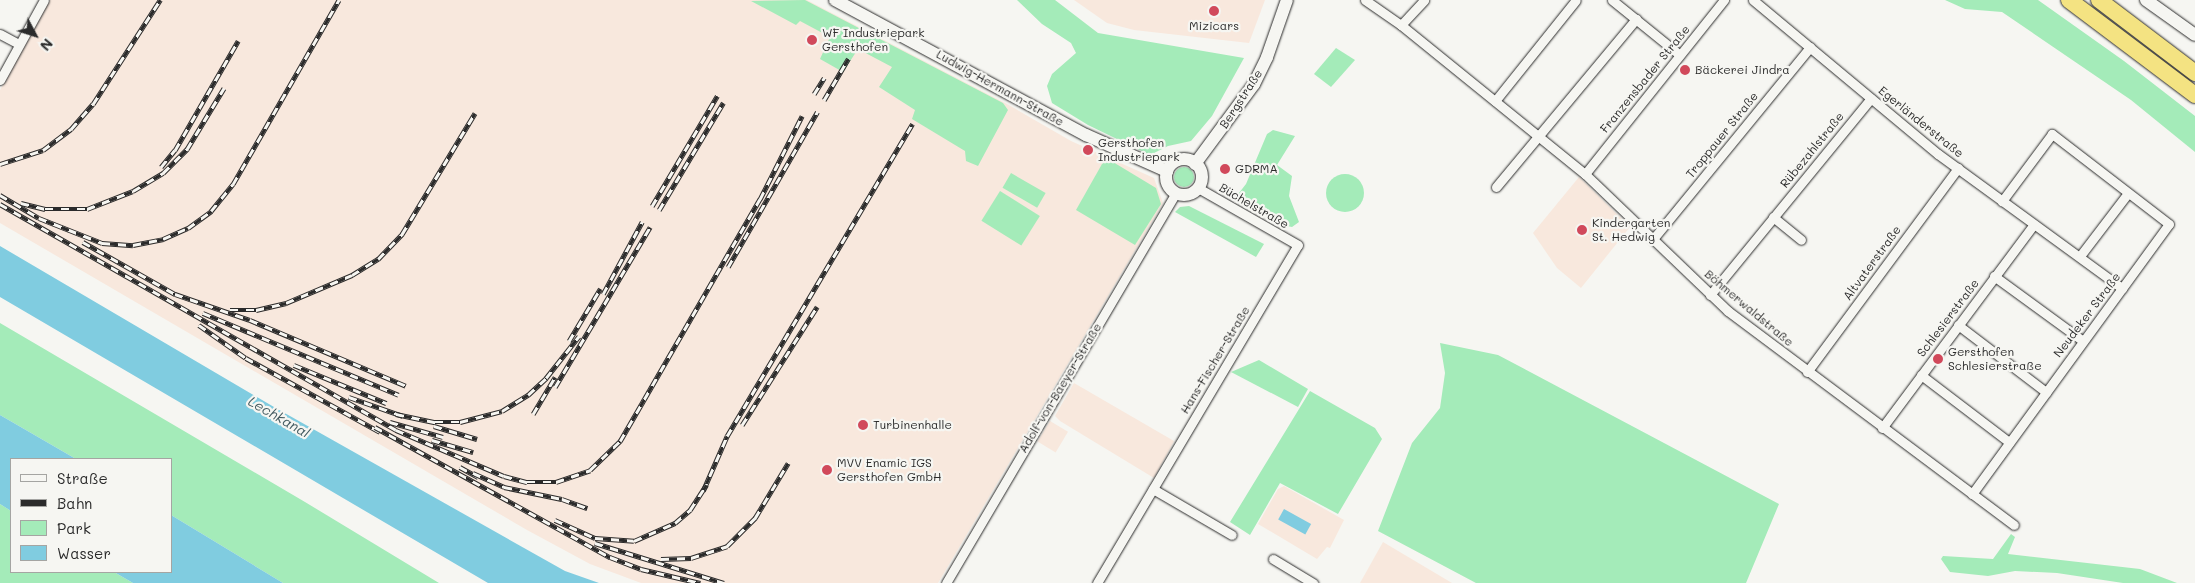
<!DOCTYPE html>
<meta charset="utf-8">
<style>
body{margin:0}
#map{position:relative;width:2195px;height:583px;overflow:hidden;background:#f6f6f2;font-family:Mali,sans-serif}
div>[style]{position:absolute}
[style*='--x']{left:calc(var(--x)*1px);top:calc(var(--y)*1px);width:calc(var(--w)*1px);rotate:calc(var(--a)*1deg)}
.built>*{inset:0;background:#f8e8dd;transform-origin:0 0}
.green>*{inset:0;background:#a4ebb9;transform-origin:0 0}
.round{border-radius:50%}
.water>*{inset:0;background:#80cce0;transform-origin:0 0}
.roads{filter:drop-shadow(0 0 1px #2b2b2b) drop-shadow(0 0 1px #2b2b2b)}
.street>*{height:9px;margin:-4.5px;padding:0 4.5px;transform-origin:4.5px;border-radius:4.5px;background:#f6f6f2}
.secondary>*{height:12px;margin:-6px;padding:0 6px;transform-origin:6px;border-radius:6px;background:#f6f6f2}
.secondary>.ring{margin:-6px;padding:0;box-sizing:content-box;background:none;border:12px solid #f6f6f2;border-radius:50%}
.highway>*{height:16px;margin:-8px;padding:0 8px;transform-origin:8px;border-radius:8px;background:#f4e382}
.rail>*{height:4.5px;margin-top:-2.25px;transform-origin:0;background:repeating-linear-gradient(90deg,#f6f6f2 0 8px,#2b2b2b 0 16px);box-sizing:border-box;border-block:1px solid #2b2b2b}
.dots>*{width:14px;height:14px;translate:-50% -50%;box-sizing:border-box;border:2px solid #f6f6f2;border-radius:50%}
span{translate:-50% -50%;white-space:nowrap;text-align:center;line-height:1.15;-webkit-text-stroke:4.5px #f6f6f2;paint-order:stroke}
.poi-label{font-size:12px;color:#2b2b2b}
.left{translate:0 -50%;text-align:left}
.street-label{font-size:12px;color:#2b2b2b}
.water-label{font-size:14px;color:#445b61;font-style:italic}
.legend{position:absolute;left:10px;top:458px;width:162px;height:115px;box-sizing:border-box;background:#f6f6f2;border:1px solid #a5a5a2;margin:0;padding:6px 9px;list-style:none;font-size:15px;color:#2b2b2b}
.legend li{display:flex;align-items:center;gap:10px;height:25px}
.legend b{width:25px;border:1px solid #a5a5a2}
.north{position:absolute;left:10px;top:10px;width:50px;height:50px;-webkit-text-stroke:4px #f6f6f2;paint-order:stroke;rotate:130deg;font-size:14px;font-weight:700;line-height:20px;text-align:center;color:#2b2b2b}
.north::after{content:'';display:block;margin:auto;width:18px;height:22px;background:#2b2b2b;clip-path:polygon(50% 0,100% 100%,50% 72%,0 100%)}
</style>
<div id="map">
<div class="built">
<div style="clip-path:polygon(50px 0,807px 0,1007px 104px,1071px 141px,1154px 178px,1163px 203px,938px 583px,641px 583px,590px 564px,527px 530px,0 223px,0 90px)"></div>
<div style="clip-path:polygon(1074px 0,1265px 0,1249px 43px,1134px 30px,1107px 23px)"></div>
<div style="clip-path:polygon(1579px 177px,1630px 227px,1581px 288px,1557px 268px,1533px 233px)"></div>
<div style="clip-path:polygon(1074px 383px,1174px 441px,1154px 478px,1060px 421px,1055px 416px)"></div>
<div style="left:1050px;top:421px;width:21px;height:24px;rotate:31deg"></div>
<div style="clip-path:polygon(1284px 486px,1344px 520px,1330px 548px,1327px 547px,1317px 559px,1258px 524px,1278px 489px)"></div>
<div style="clip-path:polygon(1383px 542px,1452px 583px,1360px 583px)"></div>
</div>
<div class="green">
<div style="clip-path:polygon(805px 0,1003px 103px,1008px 110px,978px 166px,966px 161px,965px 151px,912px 119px,915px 110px,879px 87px,892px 67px,858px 49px,843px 72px,820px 59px,830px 37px,800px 21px,796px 25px,751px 1px)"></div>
<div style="clip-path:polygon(1017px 0,1055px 0,1098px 33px,1244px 58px,1212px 116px,1191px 141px,1168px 146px,1150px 155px,1088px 125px,1052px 103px,1047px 86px,1052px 74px,1076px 53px,1071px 43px,1042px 24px)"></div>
<div style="clip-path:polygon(1945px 0,2038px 0,2124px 61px,2195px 116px,2195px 152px,2131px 100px,2002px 12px,1965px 9px)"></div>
<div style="clip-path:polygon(1336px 48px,1355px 60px,1331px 87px,1314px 74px)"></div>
<div style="clip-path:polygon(1273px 130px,1295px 136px,1277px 165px,1292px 176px,1289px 196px,1299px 222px,1292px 227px,1282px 225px,1235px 198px,1246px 184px,1267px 134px)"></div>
<div style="clip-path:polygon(1108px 159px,1156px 188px,1161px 204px,1135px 245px,1076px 210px,1102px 164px)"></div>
<div class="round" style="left:1174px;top:167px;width:20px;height:20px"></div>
<div style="left:1011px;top:173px;width:40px;height:17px;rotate:30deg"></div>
<div class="round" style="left:1326px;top:174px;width:38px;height:38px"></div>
<div style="left:1000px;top:191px;width:47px;height:35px;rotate:32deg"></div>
<div style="clip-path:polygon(1189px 206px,1264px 244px,1256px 257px,1175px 212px,1180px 207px)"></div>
<div style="clip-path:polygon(0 323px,305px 502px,439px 583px,283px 583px,171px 515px,171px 459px,76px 459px,0 415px)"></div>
<div style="clip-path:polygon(1440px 343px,1498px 355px,1779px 504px,1746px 583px,1476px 583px,1378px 531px,1412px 443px,1440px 408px,1445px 373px)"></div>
<div style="clip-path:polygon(1259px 360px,1308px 389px,1298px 407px,1231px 372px)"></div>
<div style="clip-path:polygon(1310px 391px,1375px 428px,1382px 439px,1338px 514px,1280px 483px,1250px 535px,1230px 522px)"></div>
<div style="clip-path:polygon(0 504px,11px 511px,11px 572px,114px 572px,133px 583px,0 583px)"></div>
<div style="clip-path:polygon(2011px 534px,2015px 537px,2008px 554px,2140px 569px,2177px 583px,2123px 583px,2057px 573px,2015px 571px,1988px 576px,1950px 572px,1941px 559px,1943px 556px,1993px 559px)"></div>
</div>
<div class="water">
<div style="clip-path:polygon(0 246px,274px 407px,565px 571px,599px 583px,488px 583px,0 297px)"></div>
<div style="clip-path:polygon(0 415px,76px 459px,11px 459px,11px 511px,0 504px)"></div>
<div style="left:1284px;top:509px;width:31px;height:12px;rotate:29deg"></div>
<div style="clip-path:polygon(171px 515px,283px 583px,133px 583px,114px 572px,171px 572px)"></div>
</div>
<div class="roads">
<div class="street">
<div style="--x:1365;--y:0;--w:44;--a:34.8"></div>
<div style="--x:1401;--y:25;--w:237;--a:39"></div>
<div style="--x:1585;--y:174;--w:198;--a:43.8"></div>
<div style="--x:1728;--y:311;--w:357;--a:36.8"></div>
<div style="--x:1612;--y:0;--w:87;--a:39"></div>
<div style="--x:1753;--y:0;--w:241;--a:39.8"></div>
<div style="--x:1938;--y:154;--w:228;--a:36.1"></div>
<div style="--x:1401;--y:25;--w:34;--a:-47"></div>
<div style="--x:0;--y:34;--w:21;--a:28"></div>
<div style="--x:0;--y:80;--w:91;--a:-61.2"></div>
<div style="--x:1495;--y:101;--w:129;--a:-51.3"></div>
<div style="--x:1585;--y:174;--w:223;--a:-51.4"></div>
<div style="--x:1496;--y:187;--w:219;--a:-50.2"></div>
<div style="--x:1773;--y:217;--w:36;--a:39"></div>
<div style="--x:1653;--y:239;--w:248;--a:-50.7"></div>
<div style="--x:2080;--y:256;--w:79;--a:-52.7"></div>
<div style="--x:1994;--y:276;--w:110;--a:36.1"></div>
<div style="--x:1710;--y:295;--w:254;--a:-50.7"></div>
<div style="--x:1958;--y:325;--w:111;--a:37.3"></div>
<div style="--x:1807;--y:372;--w:254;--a:-53.5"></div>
<div style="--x:1921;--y:375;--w:111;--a:37.3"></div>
<div style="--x:1882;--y:428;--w:254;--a:-53.3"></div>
<div style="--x:1153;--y:489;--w:91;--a:30.2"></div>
<div style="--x:1972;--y:494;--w:334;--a:-53.9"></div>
<div style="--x:2169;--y:224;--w:148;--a:-142.4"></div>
<div style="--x:2052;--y:134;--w:84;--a:126.7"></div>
<div style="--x:1273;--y:559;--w:47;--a:31"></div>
<div style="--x:946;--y:583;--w:453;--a:-59.5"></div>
<div style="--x:1097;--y:583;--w:393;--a:-59.3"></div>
<div style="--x:1298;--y:245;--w:115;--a:-150.3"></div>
</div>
<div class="secondary">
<div style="--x:835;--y:0;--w:285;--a:28.3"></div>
<div style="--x:1086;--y:135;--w:89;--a:24"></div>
<div style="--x:2146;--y:0;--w:60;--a:35.5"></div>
<div class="ring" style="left:1166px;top:159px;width:24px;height:24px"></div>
<div style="--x:1195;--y:164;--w:99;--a:-53.6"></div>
<div style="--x:1254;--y:84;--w:30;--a:-64"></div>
<div style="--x:1267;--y:57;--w:60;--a:-70.7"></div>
</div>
<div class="highway">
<div style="--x:2069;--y:0;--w:158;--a:37"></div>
<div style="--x:2099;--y:0;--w:121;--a:37.2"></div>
</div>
</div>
<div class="rail">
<div style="--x:814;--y:94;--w:19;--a:-58"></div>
<div style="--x:824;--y:100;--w:48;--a:-59.7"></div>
<div style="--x:0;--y:164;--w:45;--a:-18"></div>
<div style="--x:43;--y:150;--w:35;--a:-37"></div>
<div style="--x:71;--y:129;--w:33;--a:-49"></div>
<div style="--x:93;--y:104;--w:124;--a:-57.2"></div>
<div style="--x:161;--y:167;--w:22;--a:-51"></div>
<div style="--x:175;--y:150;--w:126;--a:-60"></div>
<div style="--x:0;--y:195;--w:45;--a:30.5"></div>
<div style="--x:39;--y:218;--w:68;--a:21.6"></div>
<div style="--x:102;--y:243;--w:31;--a:4"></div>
<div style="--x:133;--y:245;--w:31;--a:-11"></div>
<div style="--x:163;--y:239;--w:27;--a:-24"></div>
<div style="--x:188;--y:228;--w:29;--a:-36"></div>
<div style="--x:211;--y:211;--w:35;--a:-51"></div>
<div style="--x:233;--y:184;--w:212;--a:-60.1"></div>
<div style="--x:21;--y:203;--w:25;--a:14"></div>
<div style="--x:45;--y:209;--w:42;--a:0"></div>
<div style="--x:87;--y:209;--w:49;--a:-21.4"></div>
<div style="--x:133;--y:191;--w:35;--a:-31"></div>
<div style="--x:163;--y:173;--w:34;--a:-45"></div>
<div style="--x:187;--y:149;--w:71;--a:-58.8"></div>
<div style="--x:0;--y:204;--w:456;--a:29.7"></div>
<div style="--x:396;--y:430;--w:117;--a:23.1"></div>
<div style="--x:504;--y:476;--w:24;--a:15"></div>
<div style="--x:527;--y:482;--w:29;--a:0"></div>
<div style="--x:556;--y:482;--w:36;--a:-19"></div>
<div style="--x:590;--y:470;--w:42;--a:-44"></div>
<div style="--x:620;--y:441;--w:280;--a:-60"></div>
<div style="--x:760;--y:199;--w:93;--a:-63.2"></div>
<div style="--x:652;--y:206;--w:128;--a:-59.4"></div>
<div style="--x:659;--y:210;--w:125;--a:-59.1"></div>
<div style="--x:83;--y:242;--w:106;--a:29.5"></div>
<div style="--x:175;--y:294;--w:79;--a:19.1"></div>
<div style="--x:250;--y:320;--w:169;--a:22.9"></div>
<div style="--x:728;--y:267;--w:179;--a:-60.1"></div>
<div style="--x:603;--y:294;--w:82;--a:-61.6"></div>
<div style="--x:230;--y:310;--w:26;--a:0"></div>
<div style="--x:256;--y:310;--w:31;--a:-13"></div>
<div style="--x:286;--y:303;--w:72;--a:-23"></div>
<div style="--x:352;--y:275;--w:31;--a:-32"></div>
<div style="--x:378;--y:259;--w:35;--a:-46"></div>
<div style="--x:402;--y:234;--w:141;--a:-58.9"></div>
<div style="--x:203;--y:313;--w:212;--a:22.7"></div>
<div style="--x:199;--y:325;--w:57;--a:35.1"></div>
<div style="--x:246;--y:358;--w:153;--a:28.9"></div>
<div style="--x:569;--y:341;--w:61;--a:-59.2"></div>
<div style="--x:294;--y:365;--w:100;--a:22.4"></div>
<div style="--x:555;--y:387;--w:186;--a:-59.3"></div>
<div style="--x:349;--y:397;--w:57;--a:19.4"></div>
<div style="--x:396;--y:414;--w:40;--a:12"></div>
<div style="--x:435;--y:422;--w:25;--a:0"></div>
<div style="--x:460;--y:422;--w:43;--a:-14.7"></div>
<div style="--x:502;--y:411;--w:31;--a:-32"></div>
<div style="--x:528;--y:395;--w:25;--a:-43"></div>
<div style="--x:546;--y:378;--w:53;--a:-51.8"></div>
<div style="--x:533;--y:414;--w:43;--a:-59.3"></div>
<div style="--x:390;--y:422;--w:55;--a:15.8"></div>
<div style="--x:742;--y:425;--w:140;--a:-57.6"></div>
<div style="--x:434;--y:426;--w:45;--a:16.8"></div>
<div style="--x:375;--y:427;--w:269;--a:29"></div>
<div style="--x:610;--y:557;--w:33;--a:21"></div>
<div style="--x:641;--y:569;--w:61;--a:13.3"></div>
<div style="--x:432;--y:440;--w:43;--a:16.3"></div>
<div style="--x:460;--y:467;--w:21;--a:29"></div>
<div style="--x:473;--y:473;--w:34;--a:24"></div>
<div style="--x:504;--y:487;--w:59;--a:11.7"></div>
<div style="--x:562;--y:499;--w:27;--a:20"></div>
<div style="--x:703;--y:491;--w:60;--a:-66.4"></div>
<div style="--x:727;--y:436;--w:363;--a:-59.3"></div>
<div style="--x:555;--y:520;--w:44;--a:24.2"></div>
<div style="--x:595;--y:538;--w:39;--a:4"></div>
<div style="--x:634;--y:541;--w:45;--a:-23.7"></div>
<div style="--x:675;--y:523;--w:20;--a:-41"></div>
<div style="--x:690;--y:510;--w:30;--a:-57"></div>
<div style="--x:595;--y:543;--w:135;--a:17.2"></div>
<div style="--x:661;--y:559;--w:30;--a:-2"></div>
<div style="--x:691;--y:558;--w:38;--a:-18"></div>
<div style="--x:727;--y:546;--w:40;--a:-45"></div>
<div style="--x:755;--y:518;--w:64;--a:-59"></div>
</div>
<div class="dots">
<div style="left:1214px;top:11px;background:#d1495b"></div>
<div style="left:812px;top:40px;background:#d1495b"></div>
<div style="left:1685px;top:70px;background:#d1495b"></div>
<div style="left:1088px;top:150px;background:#d1495b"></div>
<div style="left:1225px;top:169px;background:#d1495b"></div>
<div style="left:1582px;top:230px;background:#d1495b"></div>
<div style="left:1938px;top:359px;background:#d1495b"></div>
<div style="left:863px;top:425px;background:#d1495b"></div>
<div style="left:827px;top:470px;background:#d1495b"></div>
</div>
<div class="poi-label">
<span style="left:1214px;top:26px">Mizicars</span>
<span class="left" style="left:822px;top:40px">WF Industriepark<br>Gersthofen</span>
<span class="left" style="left:1695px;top:70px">Bäckerei Jindra</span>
<span class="left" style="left:1098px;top:150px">Gersthofen<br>Industriepark</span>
<span class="left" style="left:1235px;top:169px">GDRMA</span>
<span class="left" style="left:1592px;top:230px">Kindergarten<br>St. Hedwig</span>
<span class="left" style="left:1948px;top:359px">Gersthofen<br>Schlesierstraße</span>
<span class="left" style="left:873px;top:425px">Turbinenhalle</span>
<span class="left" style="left:837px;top:470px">MVV Enamic IGS<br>Gersthofen GmbH</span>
</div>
<div class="street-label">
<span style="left:1645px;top:79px;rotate:-51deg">Franzensbader Straße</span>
<span style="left:1000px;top:88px;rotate:29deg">Ludwig-Hermann-Straße</span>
<span style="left:1241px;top:99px;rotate:-57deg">Bergstraße</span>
<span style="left:1921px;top:122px;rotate:39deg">Egerländerstraße</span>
<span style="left:1722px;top:135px;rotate:-51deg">Troppauer Straße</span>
<span style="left:1812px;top:150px;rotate:-51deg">Rübezahlstraße</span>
<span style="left:1254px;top:206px;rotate:30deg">Büchelstraße</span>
<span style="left:1872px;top:263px;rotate:-54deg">Altvaterstraße</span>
<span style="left:1749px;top:308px;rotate:40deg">Böhmerwaldstraße</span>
<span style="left:2087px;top:315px;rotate:-53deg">Neudeker Straße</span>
<span style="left:1948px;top:318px;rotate:-53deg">Schlesierstraße</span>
<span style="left:1215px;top:360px;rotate:-59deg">Hans-Fischer-Straße</span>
<span style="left:1060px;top:388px;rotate:-59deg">Adolf-von-Baeyer-Straße</span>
</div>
<div class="water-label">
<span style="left:279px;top:417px;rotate:30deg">Lechkanal</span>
</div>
<ul class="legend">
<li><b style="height:6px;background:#f6f6f2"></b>Straße</li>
<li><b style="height:6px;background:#2b2b2b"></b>Bahn</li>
<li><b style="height:14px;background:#a4ebb9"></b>Park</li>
<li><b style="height:14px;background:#80cce0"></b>Wasser</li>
</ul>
<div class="north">N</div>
</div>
